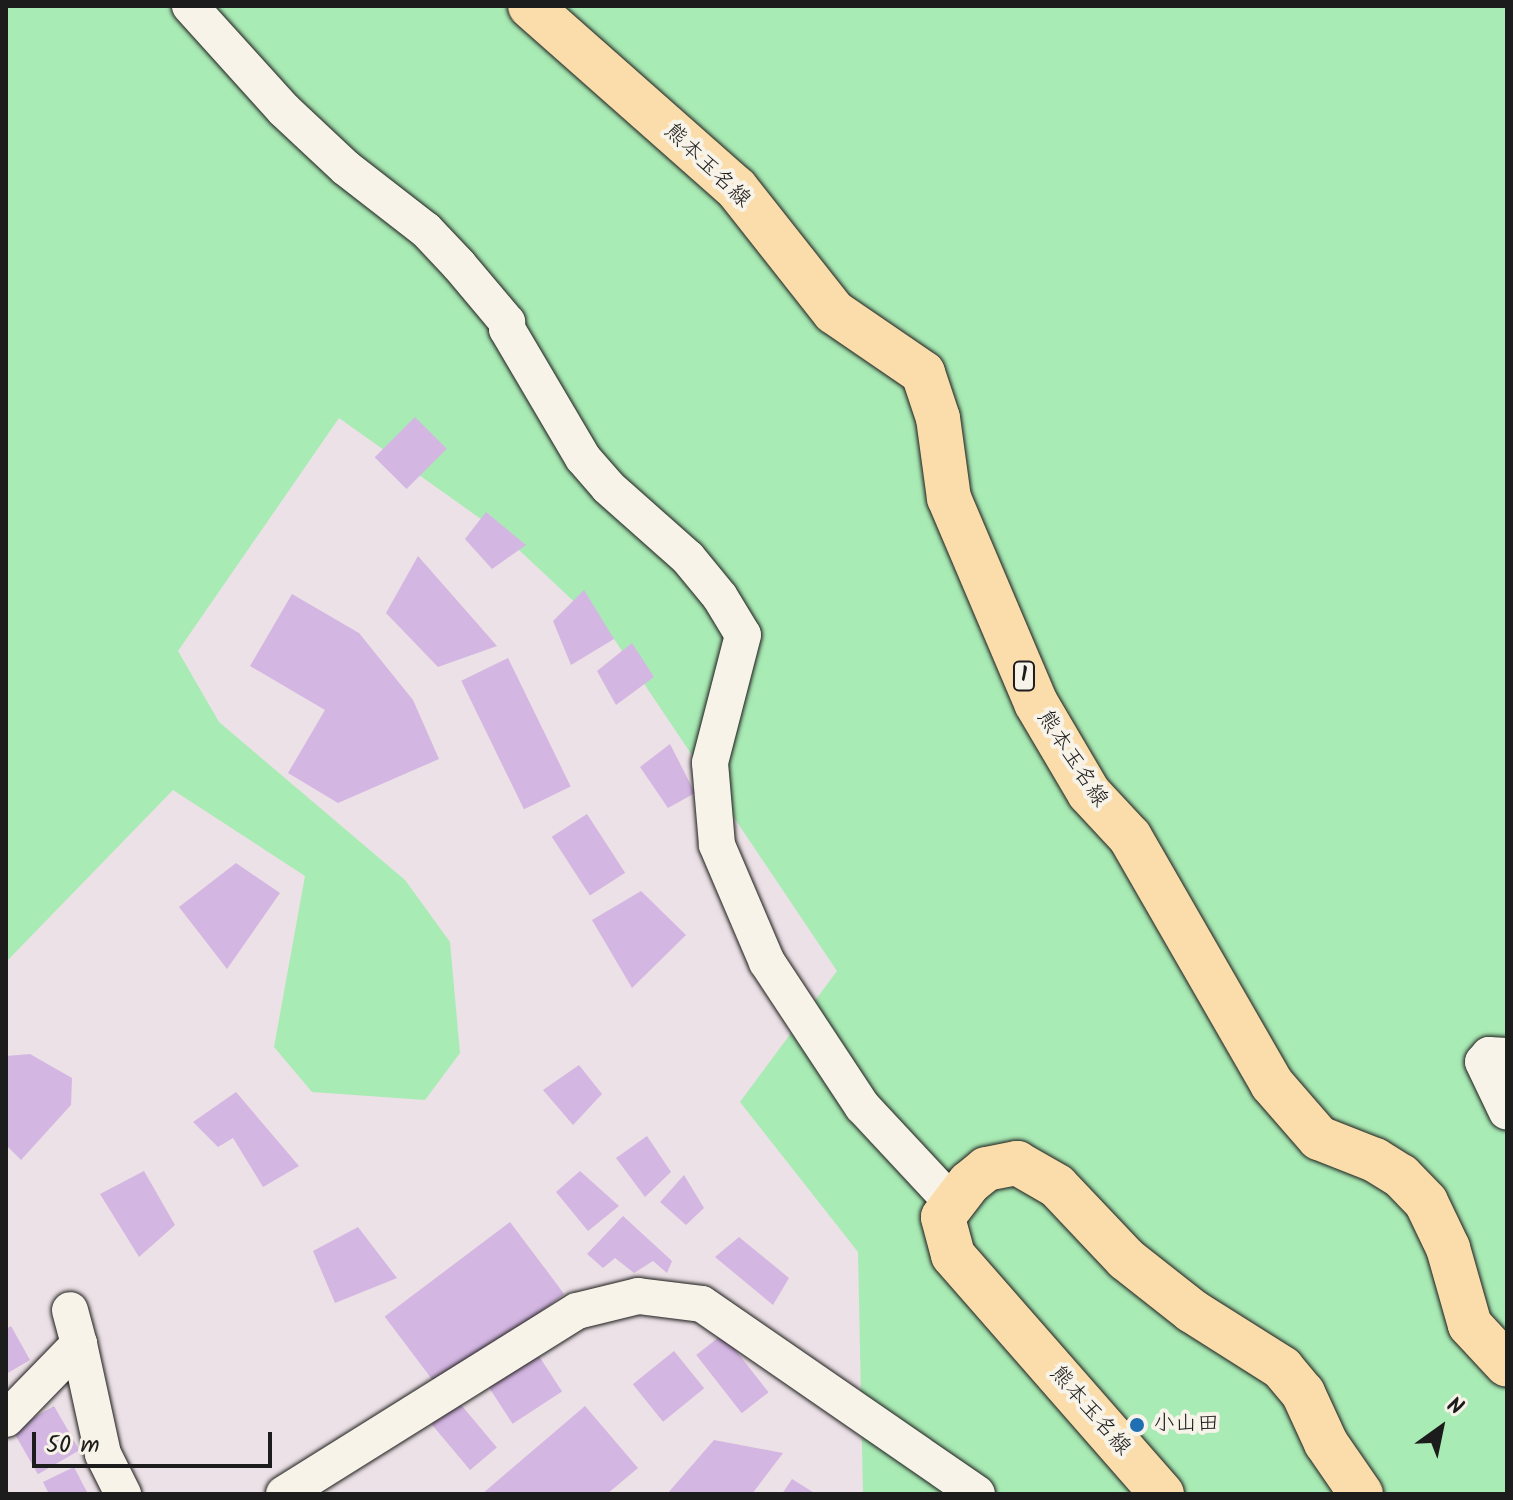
<!DOCTYPE html>
<meta charset="utf-8">
<style>
body{margin:0}
#map{position:relative;width:1513px;height:1500px;overflow:hidden;background:#ece1e6;font-family:Kalam,"Klee One",sans-serif}
div>[style]{position:absolute}
[style*='--x']{left:calc(var(--x)*1px);top:calc(var(--y)*1px);width:calc(var(--w)*1px);rotate:calc(var(--a)*1deg)}
.green>*{inset:0;background:#a9ebb5}
.building>*{inset:0;background:#d4b6e2;transform-origin:0 0}
.roads{filter:drop-shadow(0 0 2px #1c1c1c) drop-shadow(0 0 2px #1c1c1c)}
.minor>*{height:36px;margin:-18px;padding:0 18px;transform-origin:18px;border-radius:18px;background:#f7f3e8}
.primary>*{height:44px;margin:-22px;padding:0 22px;transform-origin:22px;border-radius:22px;background:#fbddab}
.dots>*{width:22px;height:22px;translate:-50% -50%;box-sizing:border-box;border:4px solid #f7f3e8;border-radius:50%}
span{translate:-50% -50%;white-space:nowrap;text-align:center;line-height:1.15;-webkit-text-stroke:8px #f7f3e8;paint-order:stroke}
.shield-label span{padding:2px 6px;background:#f7f3e8;border:2px solid;border-radius:6px;-webkit-text-stroke-width:0}
.shield-label{font-size:20px;color:#1c1c1c;font-weight:700}
.street-label{font-size:22px;color:#1c1c1c}
.poi-label{font-size:22px;color:#1c1c1c}
.left{translate:0 -50%;text-align:left}
.frame{position:absolute;inset:0;border:8px solid #1c1c1c;pointer-events:none}
.north{position:absolute;left:1401px;top:1388px;width:80px;height:80px;-webkit-text-stroke:6px #f7f3e8;paint-order:stroke;rotate:33deg;font-size:22px;font-weight:700;line-height:32px;text-align:center;color:#1c1c1c}
.north::after{content:'';display:block;margin:auto;width:28px;height:36px;background:#1c1c1c;clip-path:polygon(50% 0,100% 100%,50% 72%,0 100%)}
.scale{position:absolute;left:32px;top:1432px;width:240px;height:36px;box-sizing:border-box;border:4px solid #1c1c1c;border-top:0;padding-left:10px;font-size:24px;line-height:28px;white-space:nowrap;color:#1c1c1c;-webkit-text-stroke:6px #f7f3e8;paint-order:stroke}
</style>
<div id="map">
<div class="green">
<div style="clip-path:polygon(6px 6px,1507px 6px,1507px 1494px,863px 1494px,858px 1252px,740px 1102px,837px 971px,614px 639px,502px 534px,339px 418px,178px 651px,219px 722px,405px 880px,450px 942px,460px 1053px,425px 1100px,312px 1092px,274px 1047px,305px 876px,173px 790px,6px 962px)"></div>
</div>
<div class="building">
<div style="left:415px;top:417px;width:45px;height:57px;rotate:45deg"></div>
<div style="clip-path:polygon(486px 512px,526px 545px,492px 569px,465px 539px)"></div>
<div style="clip-path:polygon(418px 556px,497px 646px,438px 667px,386px 613px)"></div>
<div style="clip-path:polygon(584px 590px,614px 639px,571px 665px,553px 621px)"></div>
<div style="clip-path:polygon(292px 594px,359px 633px,413px 700px,439px 759px,338px 803px,288px 773px,325px 710px,250px 666px)"></div>
<div style="clip-path:polygon(632px 643px,654px 677px,616px 705px,597px 671px)"></div>
<div style="left:508px;top:658px;width:143px;height:52px;rotate:64deg"></div>
<div style="clip-path:polygon(670px 744px,695px 793px,668px 808px,640px 767px)"></div>
<div style="left:587px;top:814px;width:70px;height:42px;rotate:57deg"></div>
<div style="clip-path:polygon(236px 863px,280px 893px,227px 969px,179px 907px)"></div>
<div style="clip-path:polygon(641px 891px,686px 935px,632px 988px,592px 920px)"></div>
<div style="clip-path:polygon(30px 1054px,72px 1078px,71px 1105px,21px 1160px,6px 1145px,6px 1056px)"></div>
<div style="clip-path:polygon(579px 1065px,602px 1094px,573px 1125px,543px 1090px)"></div>
<div style="clip-path:polygon(236px 1092px,299px 1166px,263px 1187px,233px 1138px,218px 1147px,193px 1122px)"></div>
<div style="clip-path:polygon(647px 1136px,671px 1172px,645px 1197px,616px 1158px)"></div>
<div style="clip-path:polygon(144px 1171px,175px 1225px,139px 1257px,100px 1194px)"></div>
<div style="clip-path:polygon(580px 1171px,619px 1206px,588px 1231px,556px 1192px)"></div>
<div style="clip-path:polygon(684px 1175px,704px 1208px,686px 1225px,660px 1202px)"></div>
<div style="clip-path:polygon(623px 1216px,672px 1261px,667px 1273px,653px 1261px,634px 1273px,615px 1258px,603px 1268px,587px 1254px)"></div>
<div style="left:510px;top:1222px;width:90px;height:157px;rotate:53deg"></div>
<div style="clip-path:polygon(358px 1227px,397px 1278px,335px 1303px,313px 1251px)"></div>
<div style="clip-path:polygon(739px 1237px,789px 1278px,773px 1305px,715px 1257px)"></div>
<div style="clip-path:polygon(11px 1326px,30px 1360px,6px 1374px,6px 1329px)"></div>
<div style="left:723px;top:1334px;width:74px;height:34px;rotate:52deg"></div>
<div style="left:674px;top:1351px;width:48px;height:53px;rotate:51deg"></div>
<div style="left:537px;top:1353px;width:46px;height:59px;rotate:57deg"></div>
<div style="left:457px;top:1400px;width:62px;height:35px;rotate:50deg"></div>
<div style="left:54px;top:1406px;width:51px;height:48px;rotate:60deg"></div>
<div style="clip-path:polygon(585px 1406px,638px 1468px,607px 1494px,482px 1494px)"></div>
<div style="clip-path:polygon(714px 1440px,783px 1453px,752px 1494px,667px 1494px)"></div>
<div style="clip-path:polygon(74px 1467px,88px 1494px,49px 1494px,43px 1482px)"></div>
<div style="clip-path:polygon(792px 1479px,816px 1494px,782px 1494px)"></div>
</div>
<div class="roads">
<div class="minor">
<div style="--x:190;--y:6;--w:140;--a:47.9"></div>
<div style="--x:284;--y:110;--w:85;--a:43.1"></div>
<div style="--x:346;--y:168;--w:101;--a:37.8"></div>
<div style="--x:426;--y:230;--w:48;--a:46.7"></div>
<div style="--x:459;--y:265;--w:75;--a:49.9"></div>
<div style="--x:507;--y:322;--w:7;--a:90"></div>
<div style="--x:507;--y:329;--w:150;--a:59.5"></div>
<div style="--x:583;--y:458;--w:38;--a:49"></div>
<div style="--x:608;--y:487;--w:107;--a:41.6"></div>
<div style="--x:688;--y:558;--w:50;--a:50.6"></div>
<div style="--x:720;--y:597;--w:44;--a:58.8"></div>
<div style="--x:743;--y:635;--w:132;--a:104.5"></div>
<div style="--x:710;--y:763;--w:82;--a:85.1"></div>
<div style="--x:717;--y:845;--w:127;--a:66.9"></div>
<div style="--x:767;--y:962;--w:173;--a:56.6"></div>
<div style="--x:862;--y:1106;--w:125;--a:47"></div>
<div style="--x:947;--y:1197;--w:20;--a:101"></div>
<div style="--x:1507;--y:1056;--w:18;--a:-177"></div>
<div style="--x:1489;--y:1055;--w:9;--a:131"></div>
<div style="--x:1483;--y:1062;--w:55;--a:64.4"></div>
<div style="--x:79;--y:1344;--w:113;--a:77.7"></div>
<div style="--x:103;--y:1454;--w:45;--a:63.4"></div>
<div style="--x:6;--y:1419;--w:105;--a:-45.8"></div>
<div style="--x:79;--y:1344;--w:35;--a:-105"></div>
<div style="--x:284;--y:1494;--w:345;--a:-32"></div>
<div style="--x:577;--y:1311;--w:63;--a:-13.8"></div>
<div style="--x:638;--y:1296;--w:64;--a:7.1"></div>
<div style="--x:702;--y:1304;--w:334;--a:34.6"></div>
</div>
<div class="primary">
<div style="--x:530;--y:6;--w:275;--a:41.5"></div>
<div style="--x:736;--y:188;--w:158;--a:51.7"></div>
<div style="--x:834;--y:312;--w:108;--a:34.4"></div>
<div style="--x:923;--y:373;--w:47;--a:71.6"></div>
<div style="--x:938;--y:418;--w:81;--a:82.2"></div>
<div style="--x:949;--y:498;--w:223;--a:67"></div>
<div style="--x:1036;--y:703;--w:104;--a:59.5"></div>
<div style="--x:1089;--y:793;--w:60;--a:47"></div>
<div style="--x:1130;--y:837;--w:285;--a:60.1"></div>
<div style="--x:1272;--y:1084;--w:72;--a:49"></div>
<div style="--x:1319;--y:1138;--w:60;--a:21.4"></div>
<div style="--x:1375;--y:1160;--w:31;--a:32"></div>
<div style="--x:1401;--y:1176;--w:36;--a:46"></div>
<div style="--x:1426;--y:1202;--w:51;--a:64.4"></div>
<div style="--x:1448;--y:1248;--w:80;--a:74.1"></div>
<div style="--x:1470;--y:1325;--w:54;--a:47.2"></div>
<div style="--x:1162;--y:1494;--w:317;--a:-131.2"></div>
<div style="--x:953;--y:1255;--w:39;--a:-105"></div>
<div style="--x:943;--y:1217;--w:43;--a:-52.6"></div>
<div style="--x:969;--y:1183;--w:22;--a:-39"></div>
<div style="--x:986;--y:1169;--w:32;--a:-11"></div>
<div style="--x:1017;--y:1163;--w:46;--a:29.9"></div>
<div style="--x:1057;--y:1186;--w:100;--a:46.6"></div>
<div style="--x:1126;--y:1259;--w:84;--a:38.2"></div>
<div style="--x:1192;--y:1311;--w:107;--a:32.3"></div>
<div style="--x:1282;--y:1368;--w:33;--a:50"></div>
<div style="--x:1303;--y:1393;--w:55;--a:65.3"></div>
<div style="--x:1326;--y:1443;--w:62;--a:55.5"></div>
</div>
</div>
<div class="dots">
<div style="left:1137px;top:1425px;background:#1f6fb2"></div>
</div>
<div class="shield-label">
<span style="left:1024px;top:676px">1</span>
</div>
<div class="street-label">
<span style="left:707px;top:166px;rotate:44deg">熊本玉名線</span>
<span style="left:1072px;top:759px;rotate:57deg">熊本玉名線</span>
<span style="left:1090px;top:1411px;rotate:49deg">熊本玉名線</span>
</div>
<div class="poi-label">
<span class="left" style="left:1153px;top:1425px">小山田</span>
</div>
<div class="frame"></div>
<div class="north">N</div>
<div class="scale">50 m</div>
</div>
